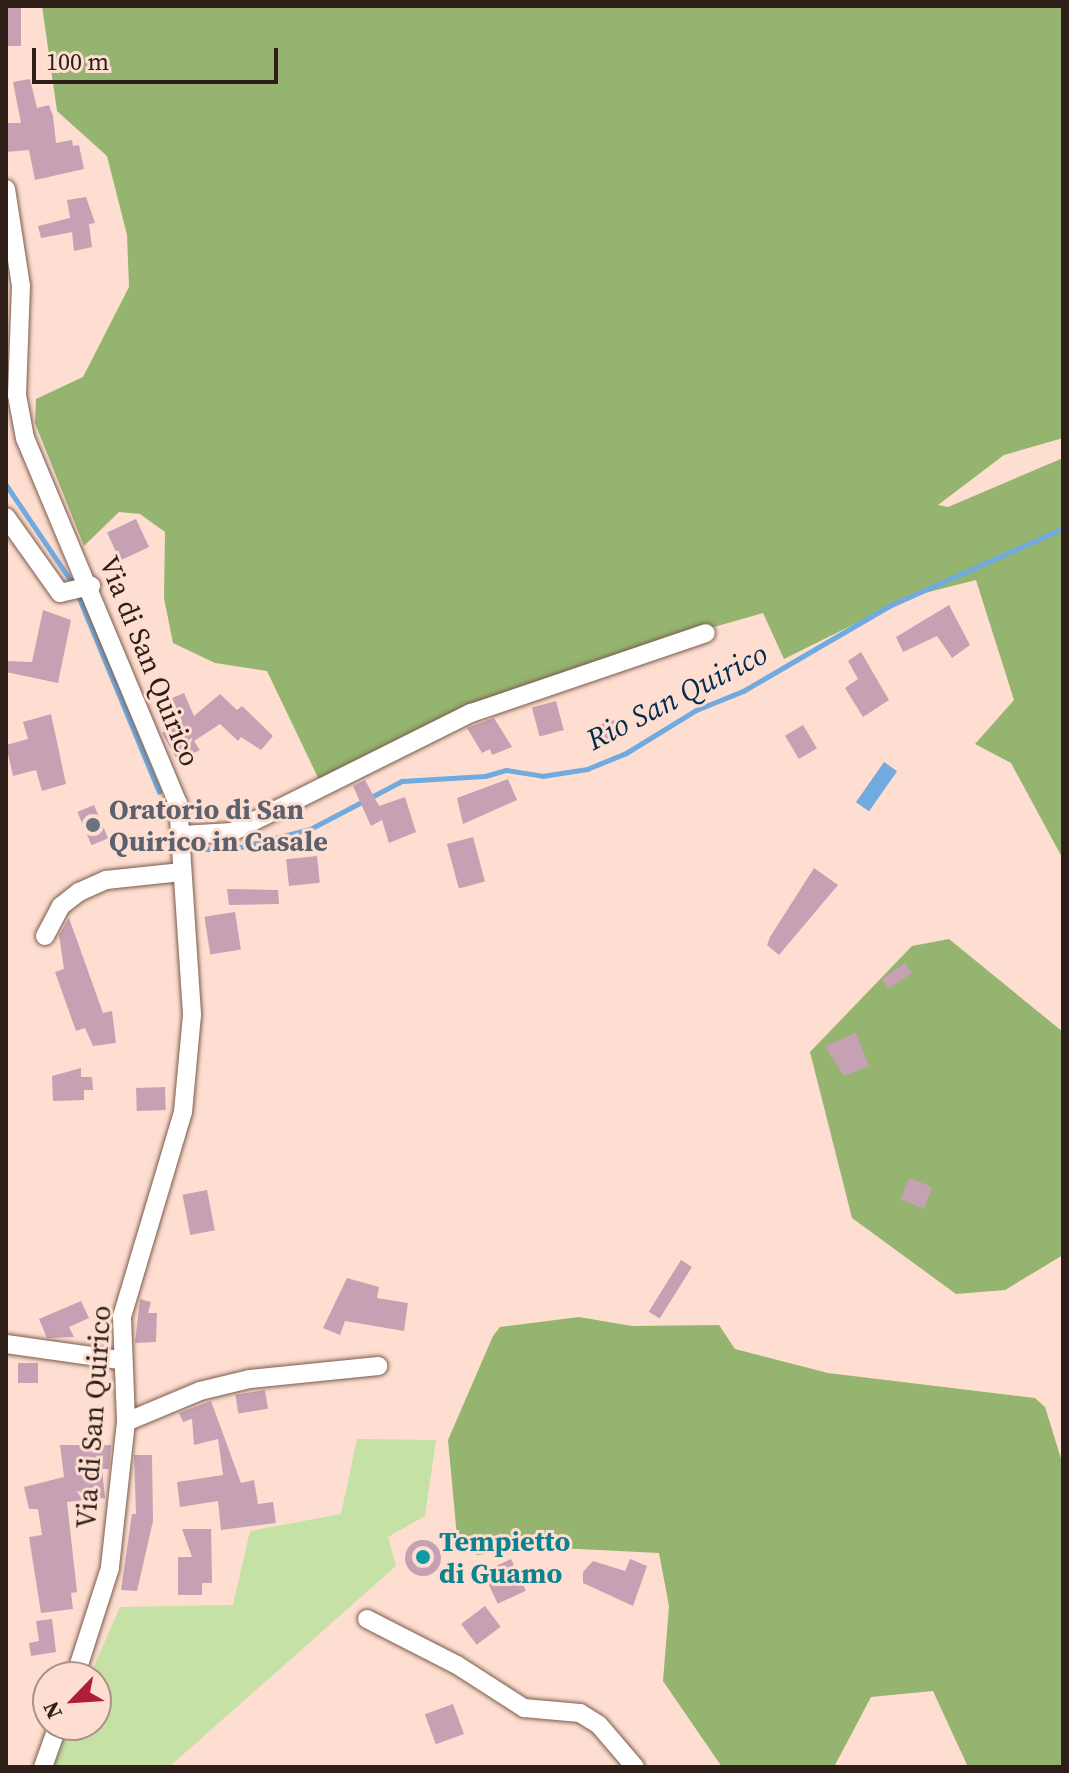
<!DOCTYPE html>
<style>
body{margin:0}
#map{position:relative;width:1069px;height:1773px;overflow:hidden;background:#fdded0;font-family:"Source Serif 4",serif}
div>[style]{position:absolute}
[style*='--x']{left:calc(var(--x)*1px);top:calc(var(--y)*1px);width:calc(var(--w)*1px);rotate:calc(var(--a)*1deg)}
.green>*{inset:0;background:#c5e1a6}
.forest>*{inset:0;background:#95b470}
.water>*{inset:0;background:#70aadf;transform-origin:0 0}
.stream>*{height:5px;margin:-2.5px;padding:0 2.5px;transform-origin:2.5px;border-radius:2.5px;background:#70aadf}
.building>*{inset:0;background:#c6a1b4;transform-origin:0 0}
.round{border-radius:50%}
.roads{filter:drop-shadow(0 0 2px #7c5a4c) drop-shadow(0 0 2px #7c5a4c)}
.street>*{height:18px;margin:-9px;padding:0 9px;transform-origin:9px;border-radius:9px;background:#fff}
.dots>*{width:22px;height:22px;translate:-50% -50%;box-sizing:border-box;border:4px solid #fdded0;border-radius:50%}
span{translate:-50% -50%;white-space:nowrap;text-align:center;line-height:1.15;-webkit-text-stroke:6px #fdded0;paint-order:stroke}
.street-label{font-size:28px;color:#2d1f18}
.worship-label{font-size:28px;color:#5b616d;font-weight:700}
.left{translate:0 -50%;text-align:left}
.culture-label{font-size:28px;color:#0d838f;font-weight:700}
.water-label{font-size:30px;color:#002b4d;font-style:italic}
.frame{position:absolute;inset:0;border:8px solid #2d1f18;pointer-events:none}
.north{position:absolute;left:32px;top:1661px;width:80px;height:80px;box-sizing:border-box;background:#fdded0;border:2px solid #aa9286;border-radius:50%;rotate:245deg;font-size:22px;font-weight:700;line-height:32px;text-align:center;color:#2d1f18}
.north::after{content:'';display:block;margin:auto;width:28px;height:36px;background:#b01d38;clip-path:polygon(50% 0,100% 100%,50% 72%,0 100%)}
.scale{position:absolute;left:32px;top:48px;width:246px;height:36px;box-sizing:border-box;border:4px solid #2d1f18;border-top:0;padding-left:10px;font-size:24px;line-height:28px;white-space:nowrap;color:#2d1f18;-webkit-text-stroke:6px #fdded0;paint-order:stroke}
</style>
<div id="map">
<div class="green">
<div style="clip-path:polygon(357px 1439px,436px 1440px,425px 1516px,388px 1537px,396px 1566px,169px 1767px,51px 1767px,62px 1725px,96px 1725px,96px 1677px,89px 1677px,120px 1607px,233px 1605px,250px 1531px,341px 1514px)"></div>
</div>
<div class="forest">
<div style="clip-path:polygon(42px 6px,1063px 6px,1063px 438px,1004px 455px,938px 505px,948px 507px,1063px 458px,1063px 859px,1011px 763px,975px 744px,1014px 700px,976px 580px,909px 597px,784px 659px,763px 613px,672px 639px,470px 706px,322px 786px,267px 671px,215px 663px,173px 643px,164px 598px,165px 532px,140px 514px,119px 512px,84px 546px,35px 423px,36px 399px,83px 377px,129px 287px,127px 235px,107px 156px,57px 111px)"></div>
<div style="clip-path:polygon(949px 939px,1063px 1032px,1063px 1255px,1005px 1290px,956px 1294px,852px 1218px,810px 1052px,912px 946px)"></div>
<div style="clip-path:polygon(579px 1317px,632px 1326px,719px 1325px,735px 1349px,828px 1373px,1035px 1398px,1045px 1407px,1063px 1465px,1063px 1767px,968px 1767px,933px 1691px,871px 1697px,834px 1767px,722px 1767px,663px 1681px,669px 1606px,659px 1553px,538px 1547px,477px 1555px,457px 1537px,448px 1440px,493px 1336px,500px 1327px)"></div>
</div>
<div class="water">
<div style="left:884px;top:762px;width:16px;height:49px;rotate:35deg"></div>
</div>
<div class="stream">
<div style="--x:6;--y:485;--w:120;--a:55.9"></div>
<div style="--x:77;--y:593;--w:215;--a:67.6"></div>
<div style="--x:199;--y:848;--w:26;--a:7"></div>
<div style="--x:225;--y:851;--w:88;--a:-14.5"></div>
<div style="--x:310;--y:829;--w:104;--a:-27.6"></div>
<div style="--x:402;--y:781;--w:83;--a:-3.4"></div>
<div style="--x:485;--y:776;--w:22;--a:-16"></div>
<div style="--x:506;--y:770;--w:36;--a:9"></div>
<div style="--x:542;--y:776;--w:46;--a:-8.8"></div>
<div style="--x:587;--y:769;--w:42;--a:-22.3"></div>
<div style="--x:626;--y:753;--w:82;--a:-31.6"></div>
<div style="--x:696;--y:710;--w:51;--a:-22"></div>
<div style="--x:743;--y:691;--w:169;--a:-30.2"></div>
<div style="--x:889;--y:606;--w:191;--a:-24.1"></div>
</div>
<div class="building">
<div style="left:6px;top:7px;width:15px;height:39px"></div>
<div style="clip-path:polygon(30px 79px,37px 108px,49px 105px,53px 116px,56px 143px,72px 140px,73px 146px,79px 145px,84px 169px,35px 180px,29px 150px,6px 152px,6px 123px,21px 123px,13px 82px)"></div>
<div style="clip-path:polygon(86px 197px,95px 223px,89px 224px,92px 247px,74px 251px,72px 232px,41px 238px,38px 226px,70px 218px,67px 200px)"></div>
<div style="left:136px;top:519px;width:31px;height:32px;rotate:65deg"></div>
<div style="clip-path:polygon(949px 605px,970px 645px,952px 658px,937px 636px,903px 652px,896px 637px)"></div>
<div style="clip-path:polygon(43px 610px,71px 620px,58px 683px,6px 672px,6px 661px,32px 662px)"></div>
<div style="clip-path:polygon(861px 652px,889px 700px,863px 717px,845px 688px,858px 679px,848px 661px)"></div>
<div style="clip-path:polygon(184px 693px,194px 716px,220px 694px,237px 710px,242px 706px,273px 736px,261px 750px,241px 737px,238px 741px,220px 724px,194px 741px,200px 750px,178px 761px,162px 733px,182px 721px,172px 698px)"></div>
<div style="left:556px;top:701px;width:30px;height:25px;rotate:75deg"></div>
<div style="clip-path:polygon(51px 714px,66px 784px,42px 791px,36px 770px,13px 776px,6px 745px,28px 739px,23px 722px)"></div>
<div style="clip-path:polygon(494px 718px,512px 747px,492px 755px,490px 749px,482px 753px,467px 728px)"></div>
<div style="left:614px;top:720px;width:16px;height:20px;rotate:72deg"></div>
<div style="left:803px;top:725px;width:27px;height:21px;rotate:59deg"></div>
<div style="clip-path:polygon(508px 779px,517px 800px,463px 824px,457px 798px)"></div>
<div style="clip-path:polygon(365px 780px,379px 806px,405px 797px,416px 832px,389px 843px,382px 820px,371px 826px,353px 786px)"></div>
<div style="left:94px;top:805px;width:36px;height:18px;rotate:67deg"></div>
<div style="left:473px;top:837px;width:46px;height:27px;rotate:75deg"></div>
<div style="left:317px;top:856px;width:27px;height:31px;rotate:84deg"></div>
<div style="clip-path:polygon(814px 868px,838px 885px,779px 955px,767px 945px,770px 937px)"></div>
<div style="clip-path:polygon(227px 889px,278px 890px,279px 904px,229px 905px)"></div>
<div style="left:235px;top:912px;width:38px;height:31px;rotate:81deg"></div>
<div style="clip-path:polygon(69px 918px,103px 1013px,112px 1011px,116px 1043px,93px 1046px,85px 1028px,76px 1031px,55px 972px,64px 969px,59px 935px)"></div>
<div style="left:905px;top:963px;width:12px;height:28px;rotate:55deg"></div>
<div style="clip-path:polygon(856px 1033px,869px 1066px,844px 1076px,825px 1046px)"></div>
<div style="clip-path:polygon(81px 1068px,81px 1077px,92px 1077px,93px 1090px,84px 1090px,84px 1100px,53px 1101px,52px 1076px)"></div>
<div style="left:165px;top:1087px;width:23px;height:29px;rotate:88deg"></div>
<div style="left:909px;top:1178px;width:25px;height:23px;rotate:21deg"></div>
<div style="left:207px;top:1190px;width:41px;height:25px;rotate:79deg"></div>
<div style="left:681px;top:1260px;width:13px;height:61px;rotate:32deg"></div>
<div style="clip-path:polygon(347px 1278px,379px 1287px,377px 1298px,408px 1303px,404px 1331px,345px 1321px,340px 1335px,323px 1328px)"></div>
<div style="clip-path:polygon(140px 1299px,151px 1302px,148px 1313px,157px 1313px,156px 1342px,135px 1343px)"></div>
<div style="clip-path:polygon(81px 1301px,89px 1318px,69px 1327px,74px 1337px,47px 1338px,39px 1319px)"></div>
<div style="left:18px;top:1363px;width:20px;height:20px"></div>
<div style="left:265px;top:1390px;width:19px;height:30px;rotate:81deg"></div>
<div style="clip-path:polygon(211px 1401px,241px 1483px,254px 1480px,258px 1504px,273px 1502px,276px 1523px,221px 1530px,218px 1501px,180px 1507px,177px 1482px,223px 1475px,218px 1439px,194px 1445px,192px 1419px,183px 1422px,179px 1413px)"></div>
<div style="clip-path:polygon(60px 1445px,111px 1445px,109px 1469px,102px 1469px,105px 1498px,67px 1502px,77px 1592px,71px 1593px,73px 1609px,41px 1613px,29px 1537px,42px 1535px,38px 1509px,29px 1509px,24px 1487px,64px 1477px)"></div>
<div style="clip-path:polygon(134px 1455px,152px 1455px,153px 1521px,137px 1591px,121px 1590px,132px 1514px,136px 1514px)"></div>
<div style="clip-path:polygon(182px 1529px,211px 1529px,212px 1583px,202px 1583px,202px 1595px,178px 1595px,178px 1557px,192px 1557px)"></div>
<div class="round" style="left:405px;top:1540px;width:36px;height:36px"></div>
<div style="left:511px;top:1559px;width:35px;height:31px;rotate:65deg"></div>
<div style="clip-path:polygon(630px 1559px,647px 1566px,633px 1606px,583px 1583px,583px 1572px,593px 1561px,625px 1571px)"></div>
<div style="left:485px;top:1606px;width:26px;height:30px;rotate:53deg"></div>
<div style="clip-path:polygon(52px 1619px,56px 1652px,31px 1656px,29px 1643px,39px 1641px,36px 1621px)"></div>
<div style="left:453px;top:1704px;width:32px;height:30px;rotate:70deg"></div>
</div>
<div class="roads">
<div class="street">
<div style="--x:6;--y:189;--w:98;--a:81.2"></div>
<div style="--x:21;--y:286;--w:109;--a:92.1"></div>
<div style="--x:17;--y:395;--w:44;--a:79.5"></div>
<div style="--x:25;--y:438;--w:396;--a:67.3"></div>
<div style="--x:178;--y:803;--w:212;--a:86.2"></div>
<div style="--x:192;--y:1015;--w:97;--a:95.3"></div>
<div style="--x:183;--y:1112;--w:214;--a:106.6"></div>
<div style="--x:122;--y:1317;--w:105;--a:87.8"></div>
<div style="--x:126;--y:1422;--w:147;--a:96.3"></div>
<div style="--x:110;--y:1568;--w:114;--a:107.8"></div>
<div style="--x:6;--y:517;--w:93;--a:54.6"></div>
<div style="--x:60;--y:593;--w:32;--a:-13"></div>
<div style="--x:182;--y:835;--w:50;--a:-3.4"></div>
<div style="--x:232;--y:832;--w:267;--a:-26.5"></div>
<div style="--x:471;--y:713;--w:248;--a:-18.8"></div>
<div style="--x:45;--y:936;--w:34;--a:-62"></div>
<div style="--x:61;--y:906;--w:23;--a:-38"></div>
<div style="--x:79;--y:892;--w:30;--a:-24"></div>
<div style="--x:106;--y:880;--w:76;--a:-6"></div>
<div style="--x:6;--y:1344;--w:115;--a:8"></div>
<div style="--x:126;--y:1422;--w:80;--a:-22.7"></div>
<div style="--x:200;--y:1391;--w:51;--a:-13.5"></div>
<div style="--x:250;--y:1379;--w:129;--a:-5.8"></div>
<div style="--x:367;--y:1619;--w:101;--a:27.1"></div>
<div style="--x:457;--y:1665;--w:80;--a:32.7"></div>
<div style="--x:524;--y:1708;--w:56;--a:5.1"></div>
<div style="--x:580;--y:1713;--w:22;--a:32"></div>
<div style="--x:599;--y:1725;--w:55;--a:49.4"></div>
<div style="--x:43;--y:1767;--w:45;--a:-70.3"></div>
</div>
</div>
<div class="dots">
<div style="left:93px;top:825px;background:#6b7280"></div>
<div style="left:423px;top:1557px;background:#0f9aa8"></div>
</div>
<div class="street-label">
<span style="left:150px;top:661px;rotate:68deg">Via di San Quirico</span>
<span style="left:93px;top:1417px;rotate:-86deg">Via di San Quirico</span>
</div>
<div class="worship-label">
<span class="left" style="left:109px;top:825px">Oratorio di San<br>Quirico in Casale</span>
</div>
<div class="culture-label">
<span class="left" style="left:439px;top:1557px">Tempietto<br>di Guamo</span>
</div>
<div class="water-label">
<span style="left:677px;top:697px;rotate:-27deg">Rio San Quirico</span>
</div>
<div class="frame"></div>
<div class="north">N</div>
<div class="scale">100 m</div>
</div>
